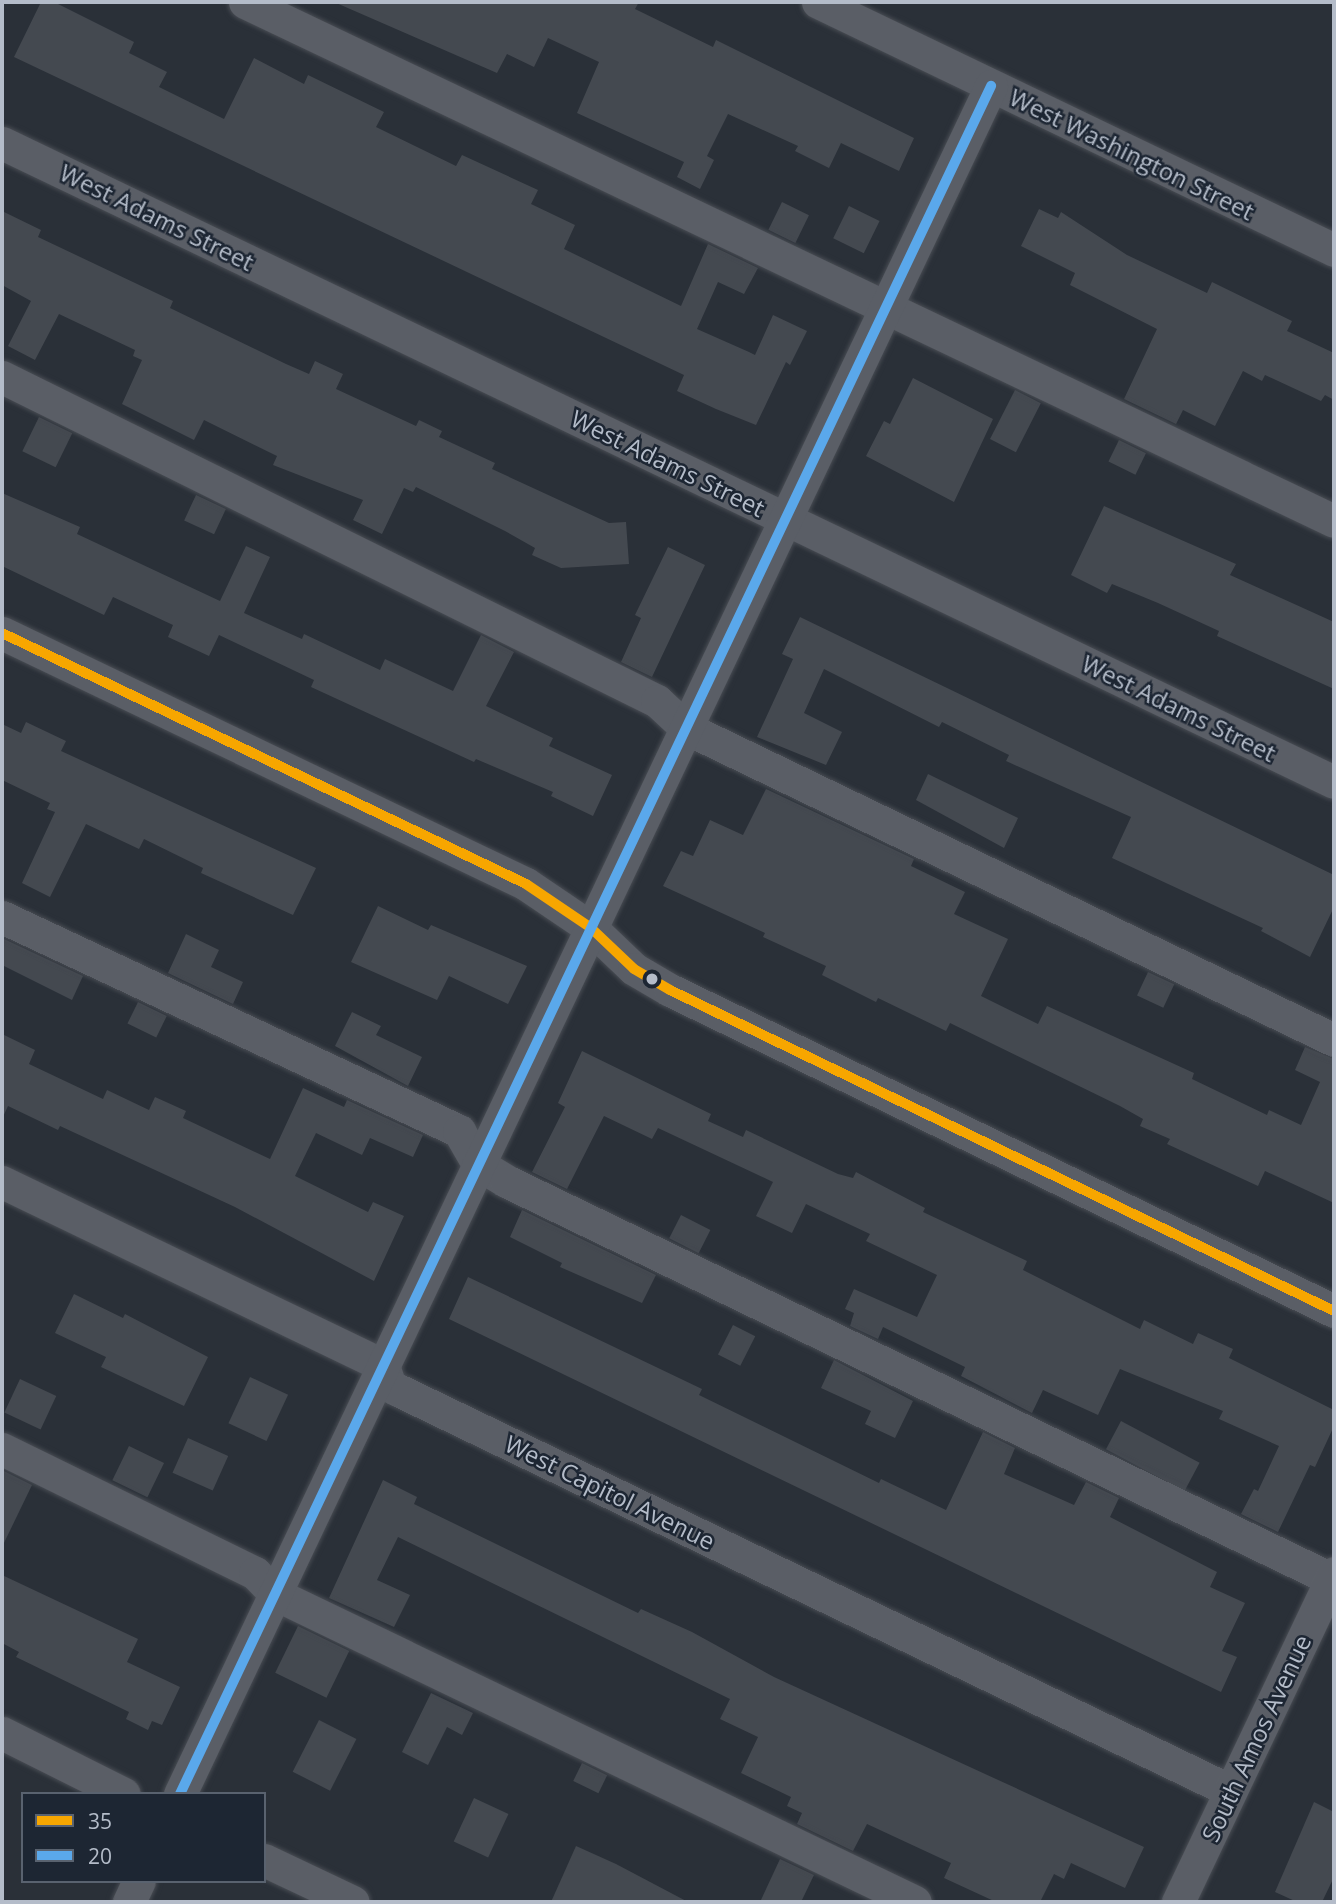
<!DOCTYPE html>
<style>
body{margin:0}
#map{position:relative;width:1336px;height:1904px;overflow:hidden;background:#2a3038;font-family:"Open Sans",sans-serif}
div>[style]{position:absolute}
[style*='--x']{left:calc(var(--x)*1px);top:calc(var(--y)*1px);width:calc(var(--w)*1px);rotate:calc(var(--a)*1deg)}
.building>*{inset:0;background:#444950;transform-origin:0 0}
.roads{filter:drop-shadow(0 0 2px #484c53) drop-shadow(0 0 2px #484c53)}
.minor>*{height:33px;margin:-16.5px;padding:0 16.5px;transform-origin:16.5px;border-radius:16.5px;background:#5a5e66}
.bus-1>*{height:10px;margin:-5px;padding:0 5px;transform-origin:5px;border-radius:5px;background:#f7a600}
.bus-2>*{height:10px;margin:-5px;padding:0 5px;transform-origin:5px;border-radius:5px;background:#5aa8eb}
.dots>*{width:19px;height:19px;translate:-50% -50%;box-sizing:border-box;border:4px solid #1d2633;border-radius:50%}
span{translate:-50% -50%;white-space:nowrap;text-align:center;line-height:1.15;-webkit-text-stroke:5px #1d2633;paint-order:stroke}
.street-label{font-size:24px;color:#b4bcc9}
.frame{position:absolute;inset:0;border:4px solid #b4bcc9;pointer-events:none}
.legend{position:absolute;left:21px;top:1792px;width:245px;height:91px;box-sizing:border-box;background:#1d2633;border:2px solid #59626f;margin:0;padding:9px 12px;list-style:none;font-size:21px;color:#b4bcc9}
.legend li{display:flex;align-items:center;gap:14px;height:35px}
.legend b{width:35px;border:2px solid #59626f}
</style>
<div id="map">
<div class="building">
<div style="clip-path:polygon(41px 2px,54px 2px,134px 42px,129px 53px,167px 72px,159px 87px,224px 119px,254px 58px,304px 84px,308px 75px,384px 112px,376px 127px,456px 166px,462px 155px,538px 190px,531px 204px,575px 225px,564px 249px,681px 306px,708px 244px,758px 268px,744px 294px,718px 282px,697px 329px,749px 352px,755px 355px,773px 315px,807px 331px,790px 365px,786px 362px,756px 425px,716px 409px,677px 391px,684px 375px,14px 57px)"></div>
<div style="clip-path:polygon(334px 2px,639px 2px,635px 9px,713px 47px,716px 40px,914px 138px,899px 171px,841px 143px,829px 168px,795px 151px,798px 146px,728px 114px,707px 156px,714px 160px,700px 189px,677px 177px,684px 162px,577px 113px,599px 62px,548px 38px,534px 67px,507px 54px,497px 73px)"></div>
<div style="left:782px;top:202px;width:30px;height:31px;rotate:26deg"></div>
<div style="left:849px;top:206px;width:34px;height:36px;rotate:26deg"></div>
<div style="clip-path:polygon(1039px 209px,1058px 218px,1061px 212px,1127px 255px,1207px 293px,1212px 282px,1292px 321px,1287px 331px,1334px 353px,1334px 400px,1325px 395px,1321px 401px,1265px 375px,1262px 381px,1243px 371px,1215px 426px,1183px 410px,1176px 424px,1124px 399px,1157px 329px,1070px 285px,1075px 273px,1021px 246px)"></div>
<div style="clip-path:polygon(2px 211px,41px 230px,38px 237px,173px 301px,170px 308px,286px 364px,309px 374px,315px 361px,343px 374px,336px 389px,416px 426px,419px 420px,442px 431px,439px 437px,495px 463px,492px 469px,609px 523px,626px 522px,629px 564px,561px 568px,532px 555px,535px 548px,505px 531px,416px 487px,413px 492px,404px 488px,382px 534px,353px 520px,363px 500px,273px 465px,277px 456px,204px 420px,194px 440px,122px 404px,142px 360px,133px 356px,135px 350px,59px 314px,35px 360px,8px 346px,31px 301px,2px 285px)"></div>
<div style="clip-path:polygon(913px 378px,993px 419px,954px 502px,866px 456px,884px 421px,890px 424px)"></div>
<div style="left:1015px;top:390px;width:29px;height:55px;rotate:27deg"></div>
<div style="left:39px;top:417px;width:37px;height:38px;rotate:26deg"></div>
<div style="left:1119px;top:440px;width:30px;height:24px;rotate:26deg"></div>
<div style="clip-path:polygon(2px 493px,80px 527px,77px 534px,220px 601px,246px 546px,270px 557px,244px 613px,302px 639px,304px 634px,380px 670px,385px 659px,453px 691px,481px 635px,514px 652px,486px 706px,553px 738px,549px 746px,612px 775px,593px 816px,551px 796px,553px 792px,476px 759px,474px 762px,311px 687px,314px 680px,219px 635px,209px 656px,168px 637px,173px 625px,113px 597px,104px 615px,2px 566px)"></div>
<div style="left:196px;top:495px;width:33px;height:28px;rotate:25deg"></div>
<div style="clip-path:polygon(1104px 506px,1236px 564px,1230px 575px,1334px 622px,1334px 689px,1217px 636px,1219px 631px,1158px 603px,1112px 584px,1107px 593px,1071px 575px)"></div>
<div style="clip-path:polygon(668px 547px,705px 565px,652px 677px,621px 662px,641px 618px,635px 615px)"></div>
<div style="clip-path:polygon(800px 617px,1334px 875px,1334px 907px,1310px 957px,1261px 931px,1263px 928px,1112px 858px,1131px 817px,1006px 761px,1009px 755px,942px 722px,939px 727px,824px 669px,804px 713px,842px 732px,826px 765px,757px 737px,793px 659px,782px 654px)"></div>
<div style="clip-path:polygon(26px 722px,66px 741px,61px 751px,316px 868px,293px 915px,201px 873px,203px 868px,144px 839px,139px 849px,86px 824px,50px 897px,22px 883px,55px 812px,47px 809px,50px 803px,2px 780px,2px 724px,21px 733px)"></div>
<div style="clip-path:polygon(928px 774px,1018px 818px,1004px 848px,916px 800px)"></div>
<div style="clip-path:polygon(766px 789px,914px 859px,911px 866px,965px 892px,954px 914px,1008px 939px,981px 996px,1038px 1024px,1047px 1006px,1194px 1073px,1192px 1079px,1267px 1115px,1269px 1110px,1301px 1125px,1320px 1082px,1295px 1070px,1305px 1047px,1334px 1059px,1334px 1203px,1265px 1171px,1258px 1186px,1167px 1144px,1170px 1139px,1140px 1126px,1143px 1119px,1120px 1106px,950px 1023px,946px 1031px,878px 998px,876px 1002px,822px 975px,826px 966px,763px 937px,765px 933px,663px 886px,681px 851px,693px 856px,710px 820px,743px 835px)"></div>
<div style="clip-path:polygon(378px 906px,428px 930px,431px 925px,527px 966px,508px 1004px,449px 976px,437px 1000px,351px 962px)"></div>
<div style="clip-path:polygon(186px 934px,219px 950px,211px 967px,243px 982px,233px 1004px,168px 973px)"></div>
<div style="clip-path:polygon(2px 938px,83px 976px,72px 1000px,2px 965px)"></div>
<div style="left:1148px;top:972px;width:29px;height:26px;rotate:25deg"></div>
<div style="left:138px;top:1002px;width:32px;height:24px;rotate:26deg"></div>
<div style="clip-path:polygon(352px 1012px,381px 1026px,376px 1035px,422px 1057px,408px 1086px,335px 1046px)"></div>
<div style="clip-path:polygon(2px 1034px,35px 1050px,29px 1064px,103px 1099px,107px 1090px,149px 1110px,155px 1097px,186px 1111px,183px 1118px,270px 1159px,303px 1088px,344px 1107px,347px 1100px,423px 1135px,413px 1157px,370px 1138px,362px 1155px,316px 1133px,295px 1176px,368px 1212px,373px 1202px,404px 1216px,374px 1281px,235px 1207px,60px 1126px,58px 1130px,8px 1106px,2px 1119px)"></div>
<div style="clip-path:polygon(582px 1051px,711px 1114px,708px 1121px,743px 1137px,746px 1130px,838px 1174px,853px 1178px,856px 1172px,925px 1208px,923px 1212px,1027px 1261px,1023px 1270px,1140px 1329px,1144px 1320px,1193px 1344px,1198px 1333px,1233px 1349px,1229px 1358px,1334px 1410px,1334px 1426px,1315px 1467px,1310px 1465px,1278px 1532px,1241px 1514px,1254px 1489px,1258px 1491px,1279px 1446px,1219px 1419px,1223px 1411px,1120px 1369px,1098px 1415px,1043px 1390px,1032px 1413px,961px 1376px,965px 1367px,883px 1327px,878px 1339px,850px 1326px,854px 1313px,845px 1309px,854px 1289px,917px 1317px,937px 1275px,866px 1241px,870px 1234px,806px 1204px,792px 1233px,756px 1216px,773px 1182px,658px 1128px,652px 1139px,604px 1116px,567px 1189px,532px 1172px,565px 1107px,558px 1103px)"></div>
<div style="clip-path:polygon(522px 1210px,656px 1275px,642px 1303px,560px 1267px,562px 1263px,510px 1237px)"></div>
<div style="left:681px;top:1215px;width:33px;height:26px;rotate:27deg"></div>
<div style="clip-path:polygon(468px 1277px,702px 1389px,699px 1395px,879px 1483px,881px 1479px,946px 1510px,983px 1432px,1015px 1448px,1004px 1474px,1074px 1505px,1086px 1482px,1119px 1498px,1110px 1517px,1217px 1572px,1210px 1587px,1245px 1603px,1222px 1651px,1237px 1657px,1221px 1692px,449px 1319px)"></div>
<div style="clip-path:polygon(74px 1294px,123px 1318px,125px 1314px,208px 1357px,184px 1406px,101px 1367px,106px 1357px,55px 1333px)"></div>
<div style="left:733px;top:1325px;width:25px;height:33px;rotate:27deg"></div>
<div style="clip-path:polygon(834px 1360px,913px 1401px,895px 1438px,865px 1424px,871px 1411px,821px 1388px)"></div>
<div style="left:250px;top:1377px;width:42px;height:51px;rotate:25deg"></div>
<div style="left:20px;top:1379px;width:40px;height:37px;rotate:25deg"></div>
<div style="left:1121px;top:1421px;width:89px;height:32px;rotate:28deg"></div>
<div style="left:188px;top:1438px;width:44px;height:38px;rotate:24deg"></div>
<div style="left:129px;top:1446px;width:39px;height:38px;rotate:26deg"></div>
<div style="clip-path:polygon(2px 1470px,32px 1485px,2px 1547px)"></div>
<div style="clip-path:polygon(383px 1480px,417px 1497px,414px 1504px,638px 1613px,641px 1609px,692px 1632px,774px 1677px,1144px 1847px,1125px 1888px,1071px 1863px,1064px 1879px,1054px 1874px,1040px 1902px,996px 1902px,944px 1878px,951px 1863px,867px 1824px,853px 1851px,797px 1824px,802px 1813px,787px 1806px,791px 1797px,741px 1773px,758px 1737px,720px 1719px,730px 1699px,398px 1537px,377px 1580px,410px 1595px,394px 1627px,329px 1598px)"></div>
<div style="clip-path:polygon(2px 1575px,138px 1639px,127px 1662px,180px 1687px,162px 1725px,152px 1721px,148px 1730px,126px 1719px,129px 1712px,16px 1657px,19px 1652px,2px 1643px)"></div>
<div style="left:298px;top:1626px;width:57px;height:52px;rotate:26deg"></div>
<div style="clip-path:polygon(431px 1693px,473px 1713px,462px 1735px,447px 1727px,428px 1765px,402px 1752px)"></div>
<div style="left:319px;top:1720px;width:42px;height:58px;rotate:27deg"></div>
<div style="left:582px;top:1763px;width:28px;height:20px;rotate:26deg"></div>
<div style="left:474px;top:1798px;width:38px;height:48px;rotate:25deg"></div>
<div style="clip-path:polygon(1314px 1802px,1334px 1812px,1334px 1877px,1322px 1902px,1297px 1902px,1275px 1892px)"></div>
<div style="clip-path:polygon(576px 1846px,616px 1864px,688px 1902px,551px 1902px)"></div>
<div style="clip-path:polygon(780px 1859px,814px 1875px,801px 1902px,760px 1902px)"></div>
</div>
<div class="roads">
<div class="minor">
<div style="--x:245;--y:2;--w:1206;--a:25.48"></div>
<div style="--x:818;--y:2;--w:573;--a:25.67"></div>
<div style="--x:2;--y:143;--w:1477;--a:25.63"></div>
<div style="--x:2;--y:377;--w:731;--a:26.32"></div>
<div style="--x:657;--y:701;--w:40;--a:43"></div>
<div style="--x:686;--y:728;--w:719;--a:25.71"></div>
<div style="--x:2;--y:633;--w:581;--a:25.59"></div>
<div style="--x:526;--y:884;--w:78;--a:34.1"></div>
<div style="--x:591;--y:928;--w:59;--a:43.6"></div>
<div style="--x:634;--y:969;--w:42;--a:30.3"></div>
<div style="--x:670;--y:990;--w:738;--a:25.8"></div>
<div style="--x:2;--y:917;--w:505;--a:25.09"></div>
<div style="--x:459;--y:1131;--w:38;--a:60"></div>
<div style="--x:478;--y:1164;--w:33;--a:31"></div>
<div style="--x:506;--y:1181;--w:916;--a:25.75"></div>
<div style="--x:2;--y:1182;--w:423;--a:25.7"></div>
<div style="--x:383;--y:1365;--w:22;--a:72"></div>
<div style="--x:390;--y:1386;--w:9;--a:27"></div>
<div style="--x:398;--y:1390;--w:924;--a:25.71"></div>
<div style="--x:2;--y:1449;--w:282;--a:26.1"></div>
<div style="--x:255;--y:1573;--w:29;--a:46"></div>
<div style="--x:275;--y:1594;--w:710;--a:25.7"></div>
<div style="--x:2;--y:1733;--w:136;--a:26.6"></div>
<div style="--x:180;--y:1794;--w:1891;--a:-64.6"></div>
<div style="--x:264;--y:1860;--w:98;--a:25.3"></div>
<div style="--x:129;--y:1902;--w:23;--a:-65"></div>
<div style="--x:1178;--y:1902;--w:364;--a:-64.6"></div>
</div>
</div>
<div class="bus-1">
<div style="--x:2;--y:633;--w:581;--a:25.59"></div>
<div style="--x:526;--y:884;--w:78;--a:34.1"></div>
<div style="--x:591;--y:928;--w:59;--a:43.6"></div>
<div style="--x:634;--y:969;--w:42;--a:30.3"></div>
<div style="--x:670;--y:990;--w:738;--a:25.8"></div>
</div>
<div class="bus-2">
<div style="--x:180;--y:1794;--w:1891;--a:-64.6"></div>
</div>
<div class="dots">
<div style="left:652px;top:979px;background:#b4bcc9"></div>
</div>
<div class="street-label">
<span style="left:1132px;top:154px;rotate:26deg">West Washington Street</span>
<span style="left:157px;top:217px;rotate:26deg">West Adams Street</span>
<span style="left:668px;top:463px;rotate:26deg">West Adams Street</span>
<span style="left:1179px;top:708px;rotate:26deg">West Adams Street</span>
<span style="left:610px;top:1492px;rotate:26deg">West Capitol Avenue</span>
<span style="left:1256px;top:1738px;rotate:-65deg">South Amos Avenue</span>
</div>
<div class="frame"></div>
<ul class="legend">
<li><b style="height:9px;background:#f7a600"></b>35</li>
<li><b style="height:9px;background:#5aa8eb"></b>20</li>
</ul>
</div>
